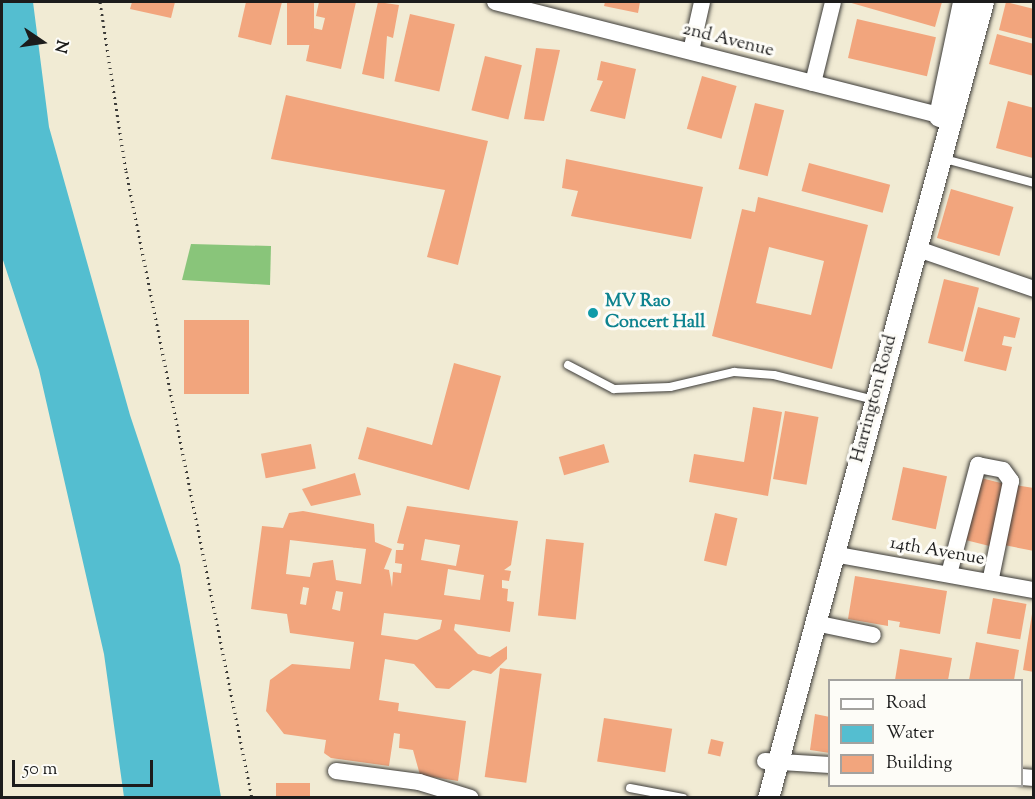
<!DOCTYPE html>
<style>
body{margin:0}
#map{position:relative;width:1035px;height:799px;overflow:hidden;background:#f1ebd4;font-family:"Sorts Mill Goudy",serif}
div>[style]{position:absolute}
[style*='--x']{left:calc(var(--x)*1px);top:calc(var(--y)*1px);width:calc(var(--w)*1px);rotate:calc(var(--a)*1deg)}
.green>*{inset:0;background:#89c57a}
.water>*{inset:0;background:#54bed0}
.building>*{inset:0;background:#f2a57d;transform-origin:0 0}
.path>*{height:3px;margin-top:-1.5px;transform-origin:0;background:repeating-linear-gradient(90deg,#3c3b38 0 1.5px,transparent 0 6px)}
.roads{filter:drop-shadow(0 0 2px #3c3b38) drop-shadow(0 0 2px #3c3b38)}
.service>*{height:8px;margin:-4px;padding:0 4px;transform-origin:4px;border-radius:4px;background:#fff}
.minor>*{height:16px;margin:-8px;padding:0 8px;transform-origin:8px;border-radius:8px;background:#fff}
.tertiary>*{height:21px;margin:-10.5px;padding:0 10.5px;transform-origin:10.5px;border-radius:10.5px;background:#fff}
.dots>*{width:16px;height:16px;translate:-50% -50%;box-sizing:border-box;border:3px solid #fdfcf7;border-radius:50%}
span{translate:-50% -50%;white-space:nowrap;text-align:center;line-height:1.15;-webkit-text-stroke:6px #fdfcf7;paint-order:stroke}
.street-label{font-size:18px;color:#1c1c1c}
.culture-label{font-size:18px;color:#0d838f;font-weight:700}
.left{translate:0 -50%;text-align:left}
.frame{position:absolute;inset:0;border:3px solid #1c1c1c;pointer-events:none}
.legend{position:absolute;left:828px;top:679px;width:195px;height:108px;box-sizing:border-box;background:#fdfcf7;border:2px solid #a3a29f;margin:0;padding:8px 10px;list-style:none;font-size:18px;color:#1c1c1c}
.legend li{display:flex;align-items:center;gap:12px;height:30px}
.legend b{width:30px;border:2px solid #a3a29f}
.north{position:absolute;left:12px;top:12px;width:60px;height:60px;-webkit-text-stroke:4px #fdfcf7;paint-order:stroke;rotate:103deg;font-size:16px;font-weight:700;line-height:24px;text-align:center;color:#1c1c1c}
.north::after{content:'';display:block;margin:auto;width:21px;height:27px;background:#1c1c1c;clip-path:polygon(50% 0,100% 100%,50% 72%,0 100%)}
.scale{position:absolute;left:12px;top:760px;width:141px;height:27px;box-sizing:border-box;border:3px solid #1c1c1c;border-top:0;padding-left:8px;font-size:18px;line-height:21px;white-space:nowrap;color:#1c1c1c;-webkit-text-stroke:4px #fdfcf7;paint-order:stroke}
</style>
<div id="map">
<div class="green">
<div style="clip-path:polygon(191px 244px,271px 246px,270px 285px,182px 280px)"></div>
</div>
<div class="water">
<div style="clip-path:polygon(2px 2px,33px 2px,49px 127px,130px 415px,180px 565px,221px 797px,124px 797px,104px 654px,39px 370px,2px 257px)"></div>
</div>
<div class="building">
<div style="clip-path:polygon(132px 2px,175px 2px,171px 18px,130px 9px)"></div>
<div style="clip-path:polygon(246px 2px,282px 2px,271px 45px,238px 37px)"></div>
<div style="left:287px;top:2px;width:27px;height:43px"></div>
<div style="clip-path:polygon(319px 2px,356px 2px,341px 69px,306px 61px,313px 28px,322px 30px,325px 18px,316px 16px)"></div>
<div style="clip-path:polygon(378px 2px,399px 5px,393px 38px,387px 36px,384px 79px,362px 74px)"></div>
<div style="clip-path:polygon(605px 2px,640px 2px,638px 13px,604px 6px)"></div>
<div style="clip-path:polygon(848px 2px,942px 2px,935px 27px)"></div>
<div style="clip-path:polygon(1006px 2px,1034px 9px,1034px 39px,999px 30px)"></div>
<div style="left:410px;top:14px;width:46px;height:69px;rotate:13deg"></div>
<div style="left:857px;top:19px;width:81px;height:40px;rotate:13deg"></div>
<div style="clip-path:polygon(997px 34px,1034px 44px,1034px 76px,989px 64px)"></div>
<div style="clip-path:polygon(536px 48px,560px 50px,544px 121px,524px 119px)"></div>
<div style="left:485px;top:56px;width:38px;height:56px;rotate:14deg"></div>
<div style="clip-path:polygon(601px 61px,636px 69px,625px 119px,590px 111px,603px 81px,597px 80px)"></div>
<div style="left:702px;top:76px;width:36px;height:55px;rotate:16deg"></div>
<div style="clip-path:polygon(286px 95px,488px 141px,458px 265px,427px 257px,445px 190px,271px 159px)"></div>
<div style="clip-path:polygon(1008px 101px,1034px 108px,1033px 158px,996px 148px)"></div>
<div style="left:755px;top:103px;width:30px;height:68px;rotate:14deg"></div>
<div style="clip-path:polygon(566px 159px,703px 187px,691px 239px,571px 216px,578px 191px,562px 188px)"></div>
<div style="left:809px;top:163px;width:84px;height:29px;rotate:15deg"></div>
<div style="left:951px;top:189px;width:65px;height:51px;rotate:16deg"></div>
<div style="clip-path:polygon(evenodd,758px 197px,868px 225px,832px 369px,712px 336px,742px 209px,755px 212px,758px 197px,769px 247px,824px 261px,811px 315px,756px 303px,769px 247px)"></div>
<div style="left:944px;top:279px;width:36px;height:66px;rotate:14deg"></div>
<div style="clip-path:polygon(978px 307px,1020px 318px,1015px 338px,1004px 336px,1002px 345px,1012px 347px,1006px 371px,964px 361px)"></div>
<div style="left:184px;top:320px;width:65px;height:74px"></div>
<div style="clip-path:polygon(454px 363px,501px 376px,469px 490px,358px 459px,367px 427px,432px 445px)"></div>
<div style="clip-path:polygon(753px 407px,782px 412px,768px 496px,689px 482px,694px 454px,744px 462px)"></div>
<div style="left:785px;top:411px;width:34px;height:69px;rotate:10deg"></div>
<div style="left:311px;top:444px;width:25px;height:51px;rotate:79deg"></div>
<div style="left:604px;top:444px;width:19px;height:47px;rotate:74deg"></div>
<div style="left:903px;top:467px;width:45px;height:54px;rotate:12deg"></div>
<div style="clip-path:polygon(355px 473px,361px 495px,311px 506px,302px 489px)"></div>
<div style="left:973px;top:476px;width:37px;height:64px;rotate:14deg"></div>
<div style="clip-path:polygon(1015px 485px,1034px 488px,1034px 551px,1004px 545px)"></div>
<div style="clip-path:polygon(evenodd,407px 506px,518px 521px,511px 565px,504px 570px,511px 571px,509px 581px,502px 580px,502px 588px,508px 589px,507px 601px,514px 602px,510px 632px,455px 624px,454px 630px,478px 654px,490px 657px,507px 646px,507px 659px,491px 674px,473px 670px,449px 689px,436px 688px,414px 664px,385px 659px,379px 700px,399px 703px,398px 711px,466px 721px,458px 781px,420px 775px,413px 750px,399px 748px,400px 734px,394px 733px,389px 766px,331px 758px,324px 753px,326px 740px,284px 734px,266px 711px,270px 680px,292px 664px,350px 669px,354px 642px,290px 633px,287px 614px,251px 609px,262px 526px,283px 528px,289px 513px,303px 511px,374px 524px,375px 542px,392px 549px,384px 569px,389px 570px,392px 587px,393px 572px,401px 573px,402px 564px,395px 563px,396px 550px,403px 550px,404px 544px,397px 543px,407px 506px,425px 539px,460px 545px,456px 566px,421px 560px,425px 539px,407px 506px,290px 540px,366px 549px,361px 584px,336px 580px,333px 560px,313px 563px,310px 577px,286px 574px,290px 540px,407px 506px,448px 569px,484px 575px,480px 600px,444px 595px,448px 569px,407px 506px,303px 587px,309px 588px,306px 605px,300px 604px,303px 587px,407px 506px,336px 591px,343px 592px,340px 611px,332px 609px,336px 591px,407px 506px,384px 613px,442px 620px,440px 629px,417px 640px,381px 635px,384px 613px)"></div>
<div style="left:715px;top:513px;width:23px;height:49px;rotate:13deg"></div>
<div style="left:546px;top:539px;width:38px;height:77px;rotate:6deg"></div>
<div style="clip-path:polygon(855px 576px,947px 591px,940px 634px,899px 627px,900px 622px,888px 620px,888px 626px,848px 619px)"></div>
<div style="left:993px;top:598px;width:34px;height:36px;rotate:10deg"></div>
<div style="clip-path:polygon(1032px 614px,1034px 614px,1034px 672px,1023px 670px)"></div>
<div style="clip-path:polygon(976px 642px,1019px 650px,1014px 680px,969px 680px)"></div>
<div style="clip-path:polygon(900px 649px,952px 658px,948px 680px,895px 680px)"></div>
<div style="left:500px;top:668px;width:42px;height:110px;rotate:8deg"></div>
<div style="clip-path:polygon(815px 714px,830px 717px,830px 753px,810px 750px)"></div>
<div style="left:604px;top:718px;width:69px;height:44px;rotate:9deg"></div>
<div style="left:711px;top:739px;width:13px;height:15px;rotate:13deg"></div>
<div style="left:310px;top:783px;width:15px;height:34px;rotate:90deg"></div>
</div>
<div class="path">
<div style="--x:100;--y:2;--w:171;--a:81.3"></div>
<div style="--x:126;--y:171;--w:640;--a:78.64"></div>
</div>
<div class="roads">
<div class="service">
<div style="--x:941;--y:158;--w:96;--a:15"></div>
<div style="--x:568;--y:365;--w:52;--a:27.6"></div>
<div style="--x:614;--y:389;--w:56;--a:-2"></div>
<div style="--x:670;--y:387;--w:66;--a:-13.2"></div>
<div style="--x:734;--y:372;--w:40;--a:4.3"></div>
<div style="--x:774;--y:375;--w:103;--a:14"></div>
<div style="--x:630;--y:788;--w:54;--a:10.7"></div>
</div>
<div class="minor">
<div style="--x:495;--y:2;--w:471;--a:14.3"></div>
<div style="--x:691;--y:51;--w:50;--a:-77.3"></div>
<div style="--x:813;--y:83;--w:83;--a:-76.1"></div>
<div style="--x:915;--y:248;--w:126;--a:19"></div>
<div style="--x:833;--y:554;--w:204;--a:10.2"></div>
<div style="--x:949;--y:574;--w:113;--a:-75.1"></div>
<div style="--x:978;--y:465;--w:25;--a:11"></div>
<div style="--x:1003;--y:470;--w:14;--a:54"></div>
<div style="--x:1011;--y:481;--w:103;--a:101.7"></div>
<div style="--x:815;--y:623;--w:59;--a:11.7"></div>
<div style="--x:765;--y:761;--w:65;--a:3.5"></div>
<div style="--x:336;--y:771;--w:84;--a:7.5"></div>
<div style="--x:419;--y:782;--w:54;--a:17.1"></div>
<div style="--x:1022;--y:777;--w:12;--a:5"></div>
</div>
<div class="tertiary">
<div style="--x:939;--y:116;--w:116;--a:-78.1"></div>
<div style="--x:768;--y:798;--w:825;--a:-74.89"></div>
</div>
</div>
<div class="dots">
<div style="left:593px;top:313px;background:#0f9aa8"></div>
</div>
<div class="street-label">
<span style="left:728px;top:41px;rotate:14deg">2nd Avenue</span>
<span style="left:875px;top:399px;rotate:-75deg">Harrington Road</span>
<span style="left:937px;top:552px;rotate:10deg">14th Avenue</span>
</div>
<div class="culture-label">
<span class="left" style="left:605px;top:313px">MV Rao<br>Concert Hall</span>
</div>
<div class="frame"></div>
<ul class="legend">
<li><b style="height:8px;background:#fff"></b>Road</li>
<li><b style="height:16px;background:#54bed0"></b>Water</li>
<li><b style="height:16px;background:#f2a57d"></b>Building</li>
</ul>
<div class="north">N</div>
<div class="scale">50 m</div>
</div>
